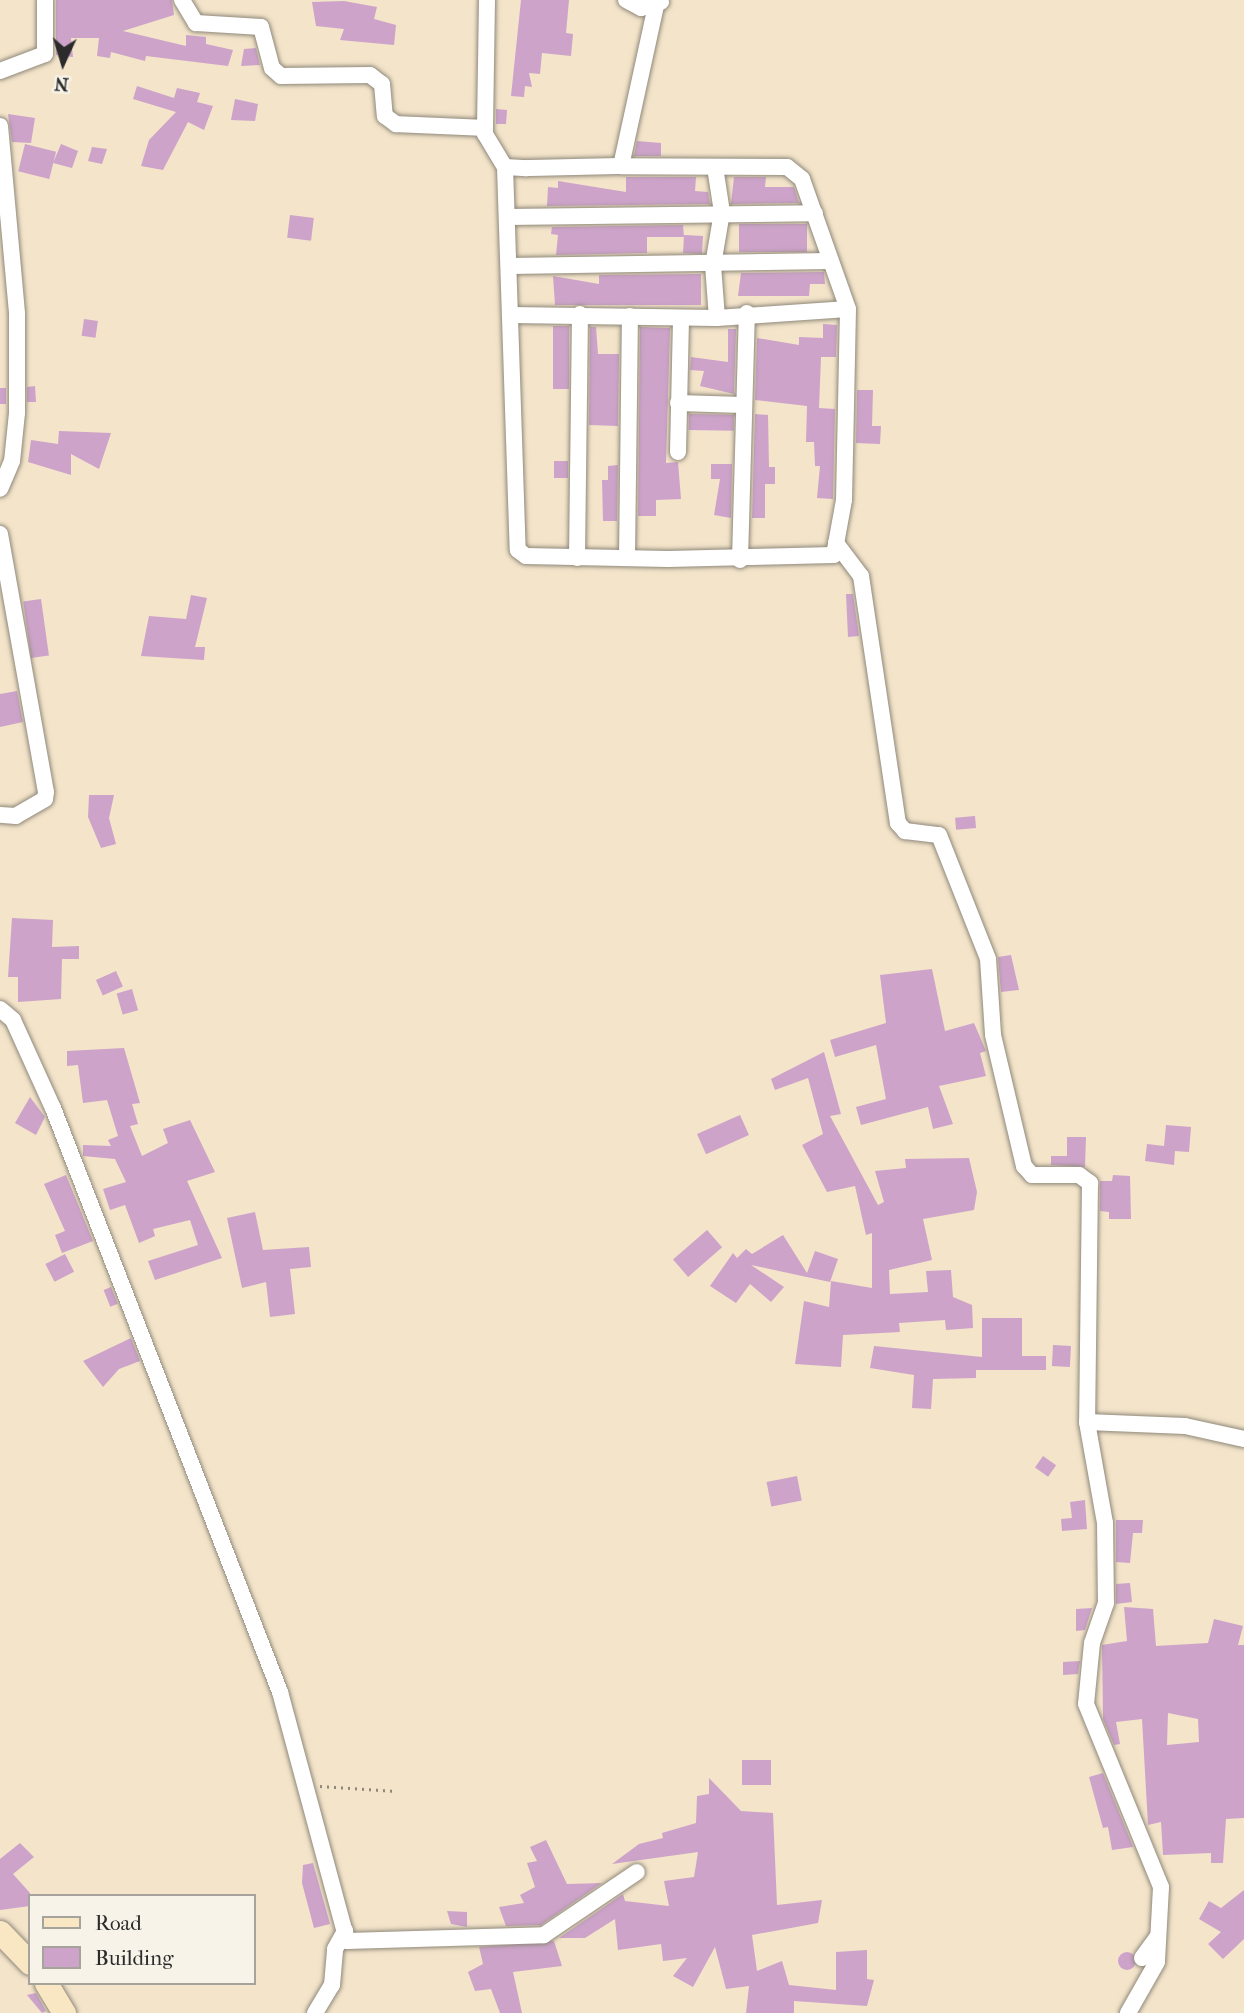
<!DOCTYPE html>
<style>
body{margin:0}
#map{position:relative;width:1244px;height:2013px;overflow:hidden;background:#f3e4ca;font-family:"IM FELL French Canon",serif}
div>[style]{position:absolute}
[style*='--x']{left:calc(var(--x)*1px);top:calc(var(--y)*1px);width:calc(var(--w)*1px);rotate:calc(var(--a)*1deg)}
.building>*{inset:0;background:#cda3ca;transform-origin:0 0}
.round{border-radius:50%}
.path>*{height:2.5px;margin-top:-1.25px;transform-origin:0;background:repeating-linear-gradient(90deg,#8f887a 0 2px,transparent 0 7px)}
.roads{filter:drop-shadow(0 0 2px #8f887a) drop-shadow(0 0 2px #8f887a)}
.street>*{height:16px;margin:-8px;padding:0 8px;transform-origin:8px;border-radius:8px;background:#fff}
.secondary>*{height:23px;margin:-11.5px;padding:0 11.5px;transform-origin:11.5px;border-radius:11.5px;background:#f9e7c3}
span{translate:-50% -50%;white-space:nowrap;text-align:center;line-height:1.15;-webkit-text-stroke:7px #f7f3e8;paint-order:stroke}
.legend{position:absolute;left:28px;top:1894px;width:228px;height:91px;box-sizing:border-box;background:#f7f3e8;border:2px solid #a5a39c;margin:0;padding:9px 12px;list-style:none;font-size:21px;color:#2b2b2b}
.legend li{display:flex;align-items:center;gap:14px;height:35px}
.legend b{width:35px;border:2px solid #a5a39c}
.north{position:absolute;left:28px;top:28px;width:70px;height:70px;-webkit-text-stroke:5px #f7f3e8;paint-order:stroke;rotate:184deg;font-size:19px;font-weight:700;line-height:28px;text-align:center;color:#2b2b2b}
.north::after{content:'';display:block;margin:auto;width:24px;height:32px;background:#2b2b2b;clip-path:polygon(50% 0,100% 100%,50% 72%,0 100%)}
</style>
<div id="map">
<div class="building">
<div style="clip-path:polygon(56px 0,172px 0,174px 15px,123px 31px,186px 46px,186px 35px,206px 37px,206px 44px,233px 50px,228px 66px,146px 56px,145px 61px,111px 52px,110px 58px,97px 56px,99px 38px,71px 38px,73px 57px,56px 55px)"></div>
<div style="clip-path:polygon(521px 0,569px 0,566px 33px,573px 34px,571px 56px,542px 53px,540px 74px,529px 73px,532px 87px,525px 86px,524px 97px,511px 96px)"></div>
<div style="clip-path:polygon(344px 1px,377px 7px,374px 19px,396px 25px,394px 45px,340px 40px,344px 29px,316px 26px,312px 2px)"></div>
<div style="clip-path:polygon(256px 48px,260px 65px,241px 66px,244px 49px)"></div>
<div style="clip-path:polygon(137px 86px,174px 98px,177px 88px,200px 93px,197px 102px,213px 106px,204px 130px,188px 122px,163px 170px,141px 166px,149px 140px,176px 112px,133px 99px)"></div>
<div style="clip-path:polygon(235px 99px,258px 104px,255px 121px,231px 120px)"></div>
<div style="clip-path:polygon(496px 109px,507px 110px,506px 124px,496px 124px)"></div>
<div style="clip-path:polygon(8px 114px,35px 118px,31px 143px,12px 142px)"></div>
<div style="clip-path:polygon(637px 141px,661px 143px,661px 156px,634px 156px)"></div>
<div style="left:25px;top:144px;width:32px;height:28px;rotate:14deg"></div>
<div style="clip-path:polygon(61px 144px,78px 151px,72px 168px,53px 163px)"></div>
<div style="clip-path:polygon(92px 147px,107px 149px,102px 164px,88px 161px)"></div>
<div style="clip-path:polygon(626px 177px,696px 177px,695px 191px,708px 192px,710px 204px,547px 206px,548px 187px,558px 188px,558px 181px,626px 192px)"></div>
<div style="clip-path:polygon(734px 177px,766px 177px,765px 187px,794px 187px,799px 203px,731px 204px)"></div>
<div style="left:290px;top:215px;width:24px;height:23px;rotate:7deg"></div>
<div style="left:739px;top:224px;width:68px;height:28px"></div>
<div style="clip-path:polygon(683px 225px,684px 237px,647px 237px,647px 253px,556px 255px,558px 235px,551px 234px,552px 227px)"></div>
<div style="left:684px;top:235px;width:19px;height:18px;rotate:3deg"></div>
<div style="clip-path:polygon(824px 272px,825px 284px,810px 284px,809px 296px,738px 296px,741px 273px)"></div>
<div style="clip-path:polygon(701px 274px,701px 305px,555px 305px,553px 276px,599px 284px,599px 275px)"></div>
<div style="left:84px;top:319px;width:14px;height:17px;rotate:8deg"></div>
<div style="clip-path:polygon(823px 324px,837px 325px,836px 357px,821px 357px,819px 408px,835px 409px,833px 499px,817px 498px,820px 466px,815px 466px,814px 442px,806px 442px,807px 406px,755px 400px,757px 338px,799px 345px,799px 337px,823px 338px)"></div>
<div style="left:553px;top:326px;width:16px;height:63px"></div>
<div style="clip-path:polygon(590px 327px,596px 327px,598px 354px,619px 354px,618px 426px,589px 425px)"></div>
<div style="clip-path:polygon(640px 327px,670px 328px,666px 463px,678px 462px,681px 499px,656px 500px,656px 516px,638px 516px)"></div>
<div style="clip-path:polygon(728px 329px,736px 329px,734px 394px,700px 386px,704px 371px,690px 370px,691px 357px,728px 362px)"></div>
<div style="clip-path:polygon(35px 386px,36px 402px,27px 402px,27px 387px)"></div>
<div style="left:0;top:388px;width:6px;height:16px"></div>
<div style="clip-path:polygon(857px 390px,873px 390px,872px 426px,881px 426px,880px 444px,856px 443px)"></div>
<div style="left:689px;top:414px;width:45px;height:16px;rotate:1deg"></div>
<div style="clip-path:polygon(755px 414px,768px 415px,769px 467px,775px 467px,775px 484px,765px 484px,765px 518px,752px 518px)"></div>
<div style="clip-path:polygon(59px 431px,111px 433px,99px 469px,71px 454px,71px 475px,28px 462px,31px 440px,58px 444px)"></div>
<div style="left:554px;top:461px;width:14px;height:17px"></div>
<div style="clip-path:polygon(711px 464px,732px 464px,731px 518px,714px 515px,720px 479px,711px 479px)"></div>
<div style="clip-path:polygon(618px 465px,617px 521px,603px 521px,602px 480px,608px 480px,608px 466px)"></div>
<div style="clip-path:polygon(846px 594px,853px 594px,859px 636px,848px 637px)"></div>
<div style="clip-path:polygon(191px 595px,207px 598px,195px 647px,205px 647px,204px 660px,141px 656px,149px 616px,186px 619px)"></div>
<div style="left:41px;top:599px;width:57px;height:18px;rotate:82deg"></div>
<div style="clip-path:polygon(17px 691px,23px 722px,0 727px,0 694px)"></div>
<div style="clip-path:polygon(89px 795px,114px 795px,109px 818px,116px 844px,101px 848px,88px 817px)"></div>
<div style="left:975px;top:816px;width:12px;height:20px;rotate:85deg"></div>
<div style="clip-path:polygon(12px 918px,53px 920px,52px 947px,79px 946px,79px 959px,62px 959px,61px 999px,18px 1002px,18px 977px,8px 977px)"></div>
<div style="clip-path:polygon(1011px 955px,1019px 990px,1001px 992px,998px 957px)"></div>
<div style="clip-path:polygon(932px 969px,945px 1031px,974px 1023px,986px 1051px,980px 1053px,986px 1076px,939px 1086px,953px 1124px,933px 1129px,928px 1107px,861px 1125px,856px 1107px,886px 1099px,876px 1045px,835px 1057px,830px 1040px,886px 1023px,880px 975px)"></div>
<div style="left:116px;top:971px;width:17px;height:22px;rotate:66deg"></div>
<div style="left:132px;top:989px;width:22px;height:16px;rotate:74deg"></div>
<div style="clip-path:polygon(124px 1048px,140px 1103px,132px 1104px,138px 1124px,130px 1126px,142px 1156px,168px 1143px,163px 1129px,190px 1120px,215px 1172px,187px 1181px,222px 1258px,155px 1280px,148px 1261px,198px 1245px,190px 1220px,153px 1229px,155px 1236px,139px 1243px,125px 1205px,110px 1210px,103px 1189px,126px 1182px,115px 1159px,83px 1156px,83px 1145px,111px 1146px,108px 1140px,118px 1136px,107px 1100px,83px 1103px,78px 1065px,67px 1066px,67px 1051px)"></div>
<div style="clip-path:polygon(824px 1052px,841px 1114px,830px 1116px,878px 1205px,884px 1202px,875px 1171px,906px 1168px,905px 1159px,969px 1158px,977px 1192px,974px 1210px,923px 1219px,932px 1260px,889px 1270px,890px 1294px,928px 1292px,926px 1271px,951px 1270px,953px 1297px,972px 1305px,973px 1328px,946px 1330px,945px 1320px,899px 1323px,900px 1332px,843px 1335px,841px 1367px,795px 1364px,804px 1301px,829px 1307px,831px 1281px,872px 1288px,872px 1233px,866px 1235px,855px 1186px,827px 1192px,802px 1145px,823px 1134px,808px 1078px,775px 1090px,771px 1079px)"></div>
<div style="clip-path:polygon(30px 1097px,45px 1117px,36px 1135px,15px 1123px)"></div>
<div style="left:740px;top:1115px;width:22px;height:47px;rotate:66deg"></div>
<div style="clip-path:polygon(1166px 1125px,1191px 1127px,1189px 1152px,1175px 1151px,1174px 1165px,1145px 1161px,1147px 1144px,1164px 1146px)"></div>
<div style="clip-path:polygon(1067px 1137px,1086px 1137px,1085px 1167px,1051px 1165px,1051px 1156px,1067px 1156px)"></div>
<div style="clip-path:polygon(66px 1175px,93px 1241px,62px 1253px,55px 1235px,65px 1231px,44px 1184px)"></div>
<div style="clip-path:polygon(1113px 1175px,1130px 1176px,1131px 1219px,1109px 1219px,1109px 1212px,1100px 1211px,1100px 1181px,1112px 1181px)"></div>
<div style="clip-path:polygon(255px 1212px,263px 1250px,309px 1247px,311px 1267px,290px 1269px,295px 1314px,270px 1317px,266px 1282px,242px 1288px,227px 1218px)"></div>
<div style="left:707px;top:1230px;width:23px;height:45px;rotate:49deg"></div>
<div style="clip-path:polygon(783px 1235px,807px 1273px,815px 1251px,838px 1259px,830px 1282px,751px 1265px,784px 1287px,771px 1302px,750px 1284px,736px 1303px,710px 1286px,733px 1253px,737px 1258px,746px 1249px,752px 1254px)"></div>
<div style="left:65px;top:1254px;width:20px;height:22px;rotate:63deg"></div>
<div style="left:111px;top:1287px;width:18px;height:8px;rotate:68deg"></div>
<div style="clip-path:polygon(982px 1318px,1022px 1318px,1022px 1356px,1046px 1356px,1046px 1370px,976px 1370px,976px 1378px,933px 1379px,931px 1409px,912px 1408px,914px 1375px,870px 1368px,874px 1346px,982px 1357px)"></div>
<div style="clip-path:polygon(131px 1338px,140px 1361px,119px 1369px,103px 1387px,83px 1361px)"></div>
<div style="left:1053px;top:1345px;width:18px;height:21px;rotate:3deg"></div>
<div style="left:1043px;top:1456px;width:16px;height:14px;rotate:35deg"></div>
<div style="left:797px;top:1476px;width:25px;height:31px;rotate:79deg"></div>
<div style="clip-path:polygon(1085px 1500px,1087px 1529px,1062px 1531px,1061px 1519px,1072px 1518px,1070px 1502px)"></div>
<div style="clip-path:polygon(1116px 1520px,1143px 1520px,1142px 1533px,1133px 1533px,1130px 1563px,1116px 1562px)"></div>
<div style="clip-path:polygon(1130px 1583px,1132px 1602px,1116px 1604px,1116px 1584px)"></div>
<div style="clip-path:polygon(evenodd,1124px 1607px,1153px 1609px,1156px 1646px,1208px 1643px,1214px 1619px,1243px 1626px,1238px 1645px,1244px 1645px,1244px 1818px,1226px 1819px,1223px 1863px,1211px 1863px,1211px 1853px,1163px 1855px,1161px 1822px,1148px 1825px,1142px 1719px,1116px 1722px,1120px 1744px,1114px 1745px,1103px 1719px,1102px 1645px,1127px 1641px,1124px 1607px,1168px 1713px,1198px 1719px,1199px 1742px,1167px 1745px,1168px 1713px)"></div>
<div style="clip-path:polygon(1092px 1608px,1085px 1630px,1076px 1631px,1076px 1609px)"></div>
<div style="clip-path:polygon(1080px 1661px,1078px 1674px,1063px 1675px,1063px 1662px)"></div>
<div style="left:742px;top:1760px;width:29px;height:25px"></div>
<div style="clip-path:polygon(1103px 1773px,1132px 1844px,1133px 1847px,1112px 1850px,1108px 1827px,1103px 1828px,1089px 1777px)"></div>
<div style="clip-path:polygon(709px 1778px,741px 1811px,773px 1813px,777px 1905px,822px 1900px,818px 1923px,752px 1935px,757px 1971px,782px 1961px,789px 1985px,836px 1990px,836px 1952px,867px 1950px,867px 1979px,874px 1980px,867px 2006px,794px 2001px,794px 2013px,746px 2013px,749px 1986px,726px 1989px,715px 1947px,693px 1987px,673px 1976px,687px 1958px,663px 1961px,661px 1944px,618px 1950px,615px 1919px,585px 1938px,559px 1938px,623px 1894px,625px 1901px,669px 1906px,664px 1881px,694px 1877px,698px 1852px,612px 1864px,639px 1844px,663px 1838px,662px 1833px,696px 1823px,697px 1796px,709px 1794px)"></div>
<div style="clip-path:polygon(546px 1840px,567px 1884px,602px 1883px,541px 1925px,506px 1926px,499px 1907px,524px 1903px,520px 1895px,535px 1887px,527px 1863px,537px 1861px,530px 1847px)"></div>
<div style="clip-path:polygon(20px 1843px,34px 1857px,13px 1874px,30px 1893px,30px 1906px,0 1910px,0 1859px)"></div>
<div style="clip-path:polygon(313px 1863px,330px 1924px,314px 1928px,302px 1883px,303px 1865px)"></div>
<div style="clip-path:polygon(1244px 1890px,1244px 1939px,1223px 1959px,1208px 1944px,1221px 1932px,1199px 1919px,1209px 1901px,1221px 1908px)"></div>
<div style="clip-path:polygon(447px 1911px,467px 1912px,467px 1927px,451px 1924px)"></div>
<div style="clip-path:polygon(554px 1941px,562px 1966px,513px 1972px,522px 2013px,500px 2013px,491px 1989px,475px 1991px,468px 1972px,483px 1964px,479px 1947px)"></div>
<div class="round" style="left:1118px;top:1952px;width:18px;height:18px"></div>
<div style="clip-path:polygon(36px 1993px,46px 2011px,42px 2013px,27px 1995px)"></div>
</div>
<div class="path">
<div style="--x:320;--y:1786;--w:76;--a:3.8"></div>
</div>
<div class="roads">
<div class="street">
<div style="--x:182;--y:0;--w:27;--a:59"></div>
<div style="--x:196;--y:23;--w:65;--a:3.5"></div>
<div style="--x:261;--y:27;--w:42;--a:75"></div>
<div style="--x:272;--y:68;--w:12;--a:42"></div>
<div style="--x:281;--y:76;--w:89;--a:-0.6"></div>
<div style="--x:370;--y:75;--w:15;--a:37"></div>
<div style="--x:382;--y:84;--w:32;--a:85"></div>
<div style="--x:385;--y:116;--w:14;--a:36"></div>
<div style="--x:396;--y:124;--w:88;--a:2.6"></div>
<div style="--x:487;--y:0;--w:134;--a:90.9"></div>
<div style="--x:485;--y:134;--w:39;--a:59"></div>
<div style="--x:505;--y:167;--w:22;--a:3"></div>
<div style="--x:527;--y:168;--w:94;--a:-1.2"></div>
<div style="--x:621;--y:166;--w:164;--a:-77.7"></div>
<div style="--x:626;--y:0;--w:17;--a:28"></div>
<div style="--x:641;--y:8;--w:21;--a:-17"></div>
<div style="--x:0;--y:71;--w:48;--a:-20.7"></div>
<div style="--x:45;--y:54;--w:54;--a:-90"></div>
<div style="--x:0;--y:126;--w:189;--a:84.8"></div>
<div style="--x:17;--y:314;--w:99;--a:90"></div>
<div style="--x:17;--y:413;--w:48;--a:95.9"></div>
<div style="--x:12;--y:461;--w:30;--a:113"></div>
<div style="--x:505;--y:167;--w:383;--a:88.1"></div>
<div style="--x:518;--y:550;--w:10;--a:37"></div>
<div style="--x:526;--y:556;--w:142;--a:1.2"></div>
<div style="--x:668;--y:559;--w:166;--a:-1.4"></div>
<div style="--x:834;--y:555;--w:56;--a:-79.7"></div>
<div style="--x:844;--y:500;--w:191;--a:-88.8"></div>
<div style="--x:848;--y:309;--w:138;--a:-109.5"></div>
<div style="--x:802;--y:179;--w:19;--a:-141"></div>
<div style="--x:787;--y:167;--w:166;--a:-179.7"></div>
<div style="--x:715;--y:167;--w:46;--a:81.2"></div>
<div style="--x:722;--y:212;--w:54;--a:99.6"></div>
<div style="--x:713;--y:265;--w:53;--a:85.7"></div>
<div style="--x:507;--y:217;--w:308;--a:-0.7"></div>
<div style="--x:510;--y:266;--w:319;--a:-0.9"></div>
<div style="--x:511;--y:315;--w:206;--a:0.8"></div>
<div style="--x:717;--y:318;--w:131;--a:-3.9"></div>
<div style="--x:678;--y:403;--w:65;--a:1.8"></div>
<div style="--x:678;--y:452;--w:134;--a:-88.7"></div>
<div style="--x:0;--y:534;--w:262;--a:79.9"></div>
<div style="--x:46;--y:792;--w:7;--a:98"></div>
<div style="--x:45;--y:799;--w:34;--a:150"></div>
<div style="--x:16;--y:816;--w:16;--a:-176"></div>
<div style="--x:836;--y:543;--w:41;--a:52.9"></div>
<div style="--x:861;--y:576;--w:250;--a:81.5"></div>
<div style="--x:898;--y:823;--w:11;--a:49"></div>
<div style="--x:905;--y:831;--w:34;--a:7"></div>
<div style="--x:939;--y:835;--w:133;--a:68.4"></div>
<div style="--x:988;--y:959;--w:76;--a:86.2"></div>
<div style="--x:993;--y:1035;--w:135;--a:76.7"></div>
<div style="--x:1024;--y:1166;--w:12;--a:48"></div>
<div style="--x:1032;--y:1175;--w:47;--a:0"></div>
<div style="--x:1079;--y:1175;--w:14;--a:36"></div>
<div style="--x:1090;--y:1183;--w:239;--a:90.7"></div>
<div style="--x:1087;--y:1422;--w:103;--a:79.9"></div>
<div style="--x:1105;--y:1523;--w:80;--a:89.3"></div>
<div style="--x:1106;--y:1603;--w:42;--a:109.3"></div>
<div style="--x:1092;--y:1643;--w:61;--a:95.6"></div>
<div style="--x:1086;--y:1704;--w:198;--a:67.7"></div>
<div style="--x:1161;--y:1887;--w:75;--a:93.1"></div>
<div style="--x:1157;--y:1962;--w:59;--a:119.6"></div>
<div style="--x:577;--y:558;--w:244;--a:-89.3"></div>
<div style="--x:627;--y:558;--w:242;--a:-89.3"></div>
<div style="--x:740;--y:560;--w:247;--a:-88.4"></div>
<div style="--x:0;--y:1009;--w:17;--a:40"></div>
<div style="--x:13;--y:1020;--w:97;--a:65.6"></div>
<div style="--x:53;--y:1108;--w:627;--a:68.76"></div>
<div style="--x:280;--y:1692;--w:258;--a:74.9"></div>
<div style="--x:347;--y:1941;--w:197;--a:-1.7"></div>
<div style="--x:544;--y:1935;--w:112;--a:-34.1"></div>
<div style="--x:1087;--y:1422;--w:98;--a:2.3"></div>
<div style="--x:1185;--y:1426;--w:60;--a:12.4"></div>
<div style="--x:1142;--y:1958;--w:27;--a:-54"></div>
<div style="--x:315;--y:2013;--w:33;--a:-59"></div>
<div style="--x:332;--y:1985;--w:36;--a:-85"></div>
<div style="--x:335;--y:1949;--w:21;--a:-61"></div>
</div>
<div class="secondary">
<div style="--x:0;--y:1932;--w:43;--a:45.9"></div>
<div style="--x:46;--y:1983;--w:35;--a:59"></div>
</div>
</div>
<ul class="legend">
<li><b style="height:9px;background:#f9e7c3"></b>Road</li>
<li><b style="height:19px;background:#cda3ca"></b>Building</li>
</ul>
<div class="north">N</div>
</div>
